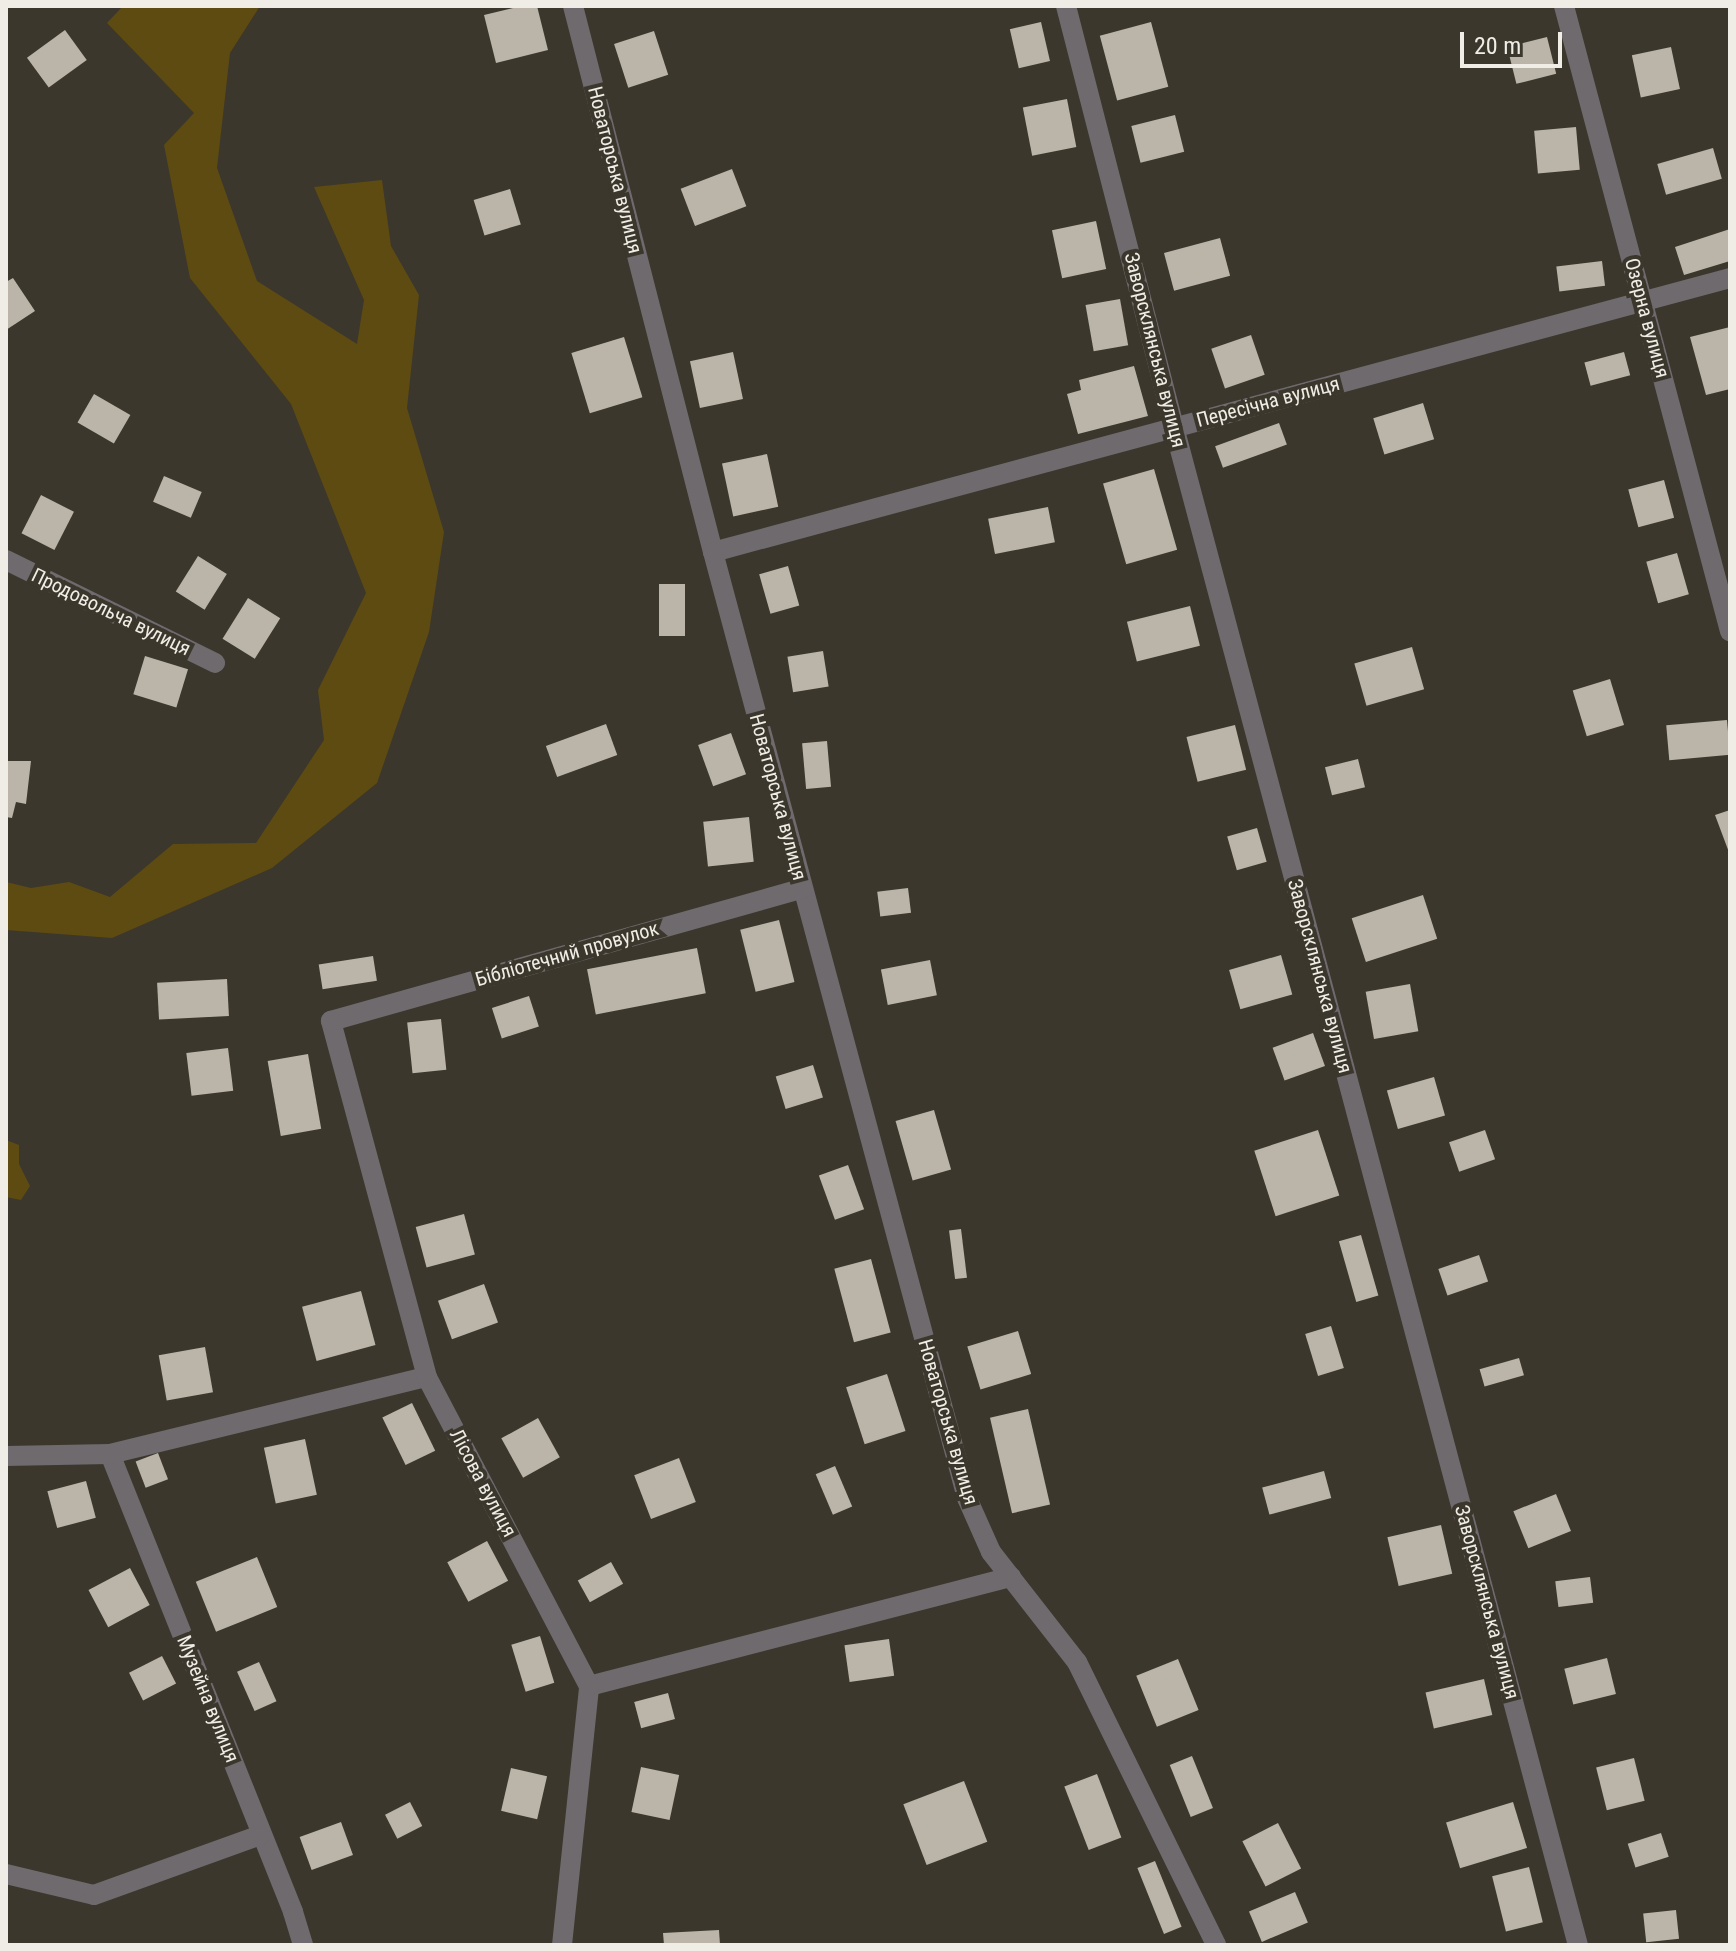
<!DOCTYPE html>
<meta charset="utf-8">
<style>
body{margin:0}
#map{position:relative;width:1736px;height:1951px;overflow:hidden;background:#3b372c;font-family:"Roboto Condensed",sans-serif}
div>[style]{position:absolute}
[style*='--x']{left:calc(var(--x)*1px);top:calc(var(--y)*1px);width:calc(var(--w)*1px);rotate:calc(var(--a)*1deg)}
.water>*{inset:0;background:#5e4b12}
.building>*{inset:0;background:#bab5a8;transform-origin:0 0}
.street>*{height:20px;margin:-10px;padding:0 10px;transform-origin:10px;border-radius:10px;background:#6e6a6e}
span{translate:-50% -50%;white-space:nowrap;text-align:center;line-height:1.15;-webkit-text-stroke:8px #3b372c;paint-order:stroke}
.street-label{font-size:20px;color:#efede6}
.frame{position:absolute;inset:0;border:8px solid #efede6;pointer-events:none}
.scale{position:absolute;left:1460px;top:32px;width:102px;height:36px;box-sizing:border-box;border:4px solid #efede6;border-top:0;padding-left:10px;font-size:24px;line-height:28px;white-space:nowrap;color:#efede6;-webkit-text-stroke:6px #3b372c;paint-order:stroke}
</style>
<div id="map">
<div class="water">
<div style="clip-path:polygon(123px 6px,260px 6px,230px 53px,217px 168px,257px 281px,357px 344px,364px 300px,314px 187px,382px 180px,391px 246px,419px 295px,407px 408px,444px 532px,429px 632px,377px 783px,272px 868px,112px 938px,6px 930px,6px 882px,31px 888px,69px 882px,110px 897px,173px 844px,256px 843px,324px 740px,318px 690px,366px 593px,291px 404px,190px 278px,164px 145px,194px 113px,107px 23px)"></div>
<div style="clip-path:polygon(6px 1140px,19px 1145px,19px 1164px,30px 1186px,21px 1200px,6px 1197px)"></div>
</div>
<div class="building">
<div style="clip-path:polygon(521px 6px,537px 6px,548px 50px,496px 63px,484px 15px)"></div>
<div style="left:1041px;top:22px;width:40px;height:32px;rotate:77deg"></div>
<div style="left:1151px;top:22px;width:67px;height:53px;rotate:75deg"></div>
<div style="left:65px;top:30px;width:37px;height:47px;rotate:54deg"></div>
<div style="left:654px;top:31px;width:46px;height:42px;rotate:72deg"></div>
<div style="left:1547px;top:37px;width:38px;height:41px;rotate:76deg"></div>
<div style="left:1671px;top:47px;width:43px;height:40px;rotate:78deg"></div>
<div style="left:1067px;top:99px;width:49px;height:45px;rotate:79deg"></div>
<div style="left:1175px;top:115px;width:38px;height:45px;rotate:76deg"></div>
<div style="left:1576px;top:127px;width:43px;height:42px;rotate:85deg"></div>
<div style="left:1713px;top:148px;width:32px;height:58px;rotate:74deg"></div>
<div style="left:732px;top:169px;width:40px;height:55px;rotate:69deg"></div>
<div style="left:510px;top:189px;width:37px;height:38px;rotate:73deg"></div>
<div style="left:1096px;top:221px;width:49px;height:45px;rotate:78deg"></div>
<div style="clip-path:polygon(1730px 229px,1730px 261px,1684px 275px,1675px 247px)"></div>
<div style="left:1220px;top:238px;width:39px;height:58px;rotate:75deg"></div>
<div style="left:1602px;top:261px;width:25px;height:46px;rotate:83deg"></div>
<div style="clip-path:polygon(13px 278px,35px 311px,6px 330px,6px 282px)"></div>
<div style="left:1120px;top:299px;width:47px;height:35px;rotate:80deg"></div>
<div style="clip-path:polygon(1730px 327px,1730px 389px,1706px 395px,1690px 337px)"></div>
<div style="left:1251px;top:335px;width:42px;height:42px;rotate:71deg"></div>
<div style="left:624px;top:337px;width:63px;height:55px;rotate:73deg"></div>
<div style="left:733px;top:352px;width:48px;height:44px;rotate:78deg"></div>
<div style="left:1624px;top:352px;width:24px;height:41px;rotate:75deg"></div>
<div style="clip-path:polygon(1134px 366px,1148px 416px,1078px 434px,1067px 394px,1081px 390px,1079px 380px)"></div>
<div style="left:94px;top:394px;width:42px;height:33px;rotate:30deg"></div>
<div style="left:1423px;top:403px;width:38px;height:52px;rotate:73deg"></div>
<div style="left:1279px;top:423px;width:23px;height:68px;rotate:70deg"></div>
<div style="left:767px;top:454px;width:54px;height:46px;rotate:78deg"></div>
<div style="left:1154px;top:469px;width:84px;height:53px;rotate:74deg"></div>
<div style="left:164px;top:476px;width:41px;height:28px;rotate:23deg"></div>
<div style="left:1664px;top:480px;width:39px;height:37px;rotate:75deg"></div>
<div style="left:41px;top:495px;width:37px;height:43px;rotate:27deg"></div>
<div style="left:1048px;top:507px;width:36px;height:61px;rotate:79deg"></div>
<div style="left:1677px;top:553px;width:43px;height:32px;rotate:74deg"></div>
<div style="left:198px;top:556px;width:34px;height:42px;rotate:32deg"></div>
<div style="left:788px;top:566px;width:41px;height:30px;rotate:74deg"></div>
<div style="left:659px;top:584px;width:26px;height:52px"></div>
<div style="left:248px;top:598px;width:38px;height:48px;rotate:32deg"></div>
<div style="left:1190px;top:606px;width:41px;height:65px;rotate:76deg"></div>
<div style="left:1412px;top:647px;width:44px;height:60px;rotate:74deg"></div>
<div style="left:823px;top:651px;width:36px;height:36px;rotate:81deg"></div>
<div style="left:145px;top:656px;width:45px;height:40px;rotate:17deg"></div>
<div style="left:1610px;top:679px;width:48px;height:39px;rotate:73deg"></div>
<div style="left:1727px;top:720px;width:35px;height:61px;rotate:85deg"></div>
<div style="left:606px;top:724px;width:33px;height:64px;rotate:70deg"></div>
<div style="left:1235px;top:725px;width:46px;height:50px;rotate:76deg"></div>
<div style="left:731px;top:733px;width:44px;height:35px;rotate:70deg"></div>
<div style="left:827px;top:741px;width:46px;height:25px;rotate:85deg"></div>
<div style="left:1358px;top:759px;width:29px;height:34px;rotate:76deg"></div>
<div style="clip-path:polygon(6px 761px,31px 761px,26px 804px,16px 802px,12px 818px,6px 817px)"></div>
<div style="clip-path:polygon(1730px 810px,1730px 855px,1715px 815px)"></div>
<div style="left:749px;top:817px;width:45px;height:46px;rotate:84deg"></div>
<div style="left:1257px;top:828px;width:35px;height:31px;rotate:74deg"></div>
<div style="left:908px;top:888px;width:25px;height:31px;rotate:83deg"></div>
<div style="left:1423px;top:895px;width:46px;height:75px;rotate:72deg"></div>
<div style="left:779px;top:920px;width:64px;height:40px;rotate:76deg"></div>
<div style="left:697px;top:948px;width:46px;height:112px;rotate:79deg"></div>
<div style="left:1281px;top:955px;width:41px;height:54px;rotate:74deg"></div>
<div style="left:373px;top:956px;width:25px;height:55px;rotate:81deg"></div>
<div style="left:930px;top:960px;width:36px;height:50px;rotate:79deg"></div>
<div style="left:227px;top:979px;width:37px;height:70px;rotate:87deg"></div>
<div style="left:1410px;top:984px;width:48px;height:45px;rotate:80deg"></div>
<div style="left:529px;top:996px;width:32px;height:39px;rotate:72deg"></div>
<div style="left:441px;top:1019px;width:51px;height:34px;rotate:84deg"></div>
<div style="left:1313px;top:1033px;width:35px;height:43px;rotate:70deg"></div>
<div style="left:228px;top:1048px;width:43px;height:42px;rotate:83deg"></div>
<div style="left:308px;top:1054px;width:76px;height:41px;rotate:80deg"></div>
<div style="left:813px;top:1065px;width:34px;height:39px;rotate:73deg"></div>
<div style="left:1434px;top:1077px;width:40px;height:49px;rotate:74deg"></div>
<div style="left:934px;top:1110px;width:62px;height:40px;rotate:74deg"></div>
<div style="left:1318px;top:1130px;width:69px;height:67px;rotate:72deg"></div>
<div style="left:1485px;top:1130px;width:31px;height:38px;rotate:71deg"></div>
<div style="left:848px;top:1165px;width:47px;height:31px;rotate:70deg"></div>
<div style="left:464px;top:1214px;width:42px;height:50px;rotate:75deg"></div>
<div style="left:961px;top:1229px;width:49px;height:12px;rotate:83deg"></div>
<div style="left:1361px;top:1235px;width:63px;height:23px;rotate:74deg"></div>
<div style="left:1479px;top:1255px;width:28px;height:43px;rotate:71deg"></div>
<div style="left:871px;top:1259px;width:76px;height:38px;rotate:75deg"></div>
<div style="left:484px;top:1284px;width:41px;height:49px;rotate:70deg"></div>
<div style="left:361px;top:1291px;width:56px;height:61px;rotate:75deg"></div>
<div style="left:1331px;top:1326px;width:44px;height:27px;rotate:73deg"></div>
<div style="left:1018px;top:1331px;width:45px;height:53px;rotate:73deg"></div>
<div style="left:205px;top:1347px;width:46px;height:47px;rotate:80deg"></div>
<div style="left:1519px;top:1358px;width:18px;height:41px;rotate:74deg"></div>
<div style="left:887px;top:1374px;width:60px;height:43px;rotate:72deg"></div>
<div style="left:412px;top:1403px;width:53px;height:33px;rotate:64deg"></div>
<div style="left:1028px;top:1409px;width:98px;height:39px;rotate:77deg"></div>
<div style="left:538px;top:1418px;width:45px;height:42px;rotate:61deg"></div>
<div style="left:305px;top:1439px;width:57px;height:42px;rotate:78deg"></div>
<div style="left:158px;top:1453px;width:28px;height:24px;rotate:69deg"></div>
<div style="left:679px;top:1458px;width:47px;height:48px;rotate:69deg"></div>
<div style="left:835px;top:1466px;width:44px;height:21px;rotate:67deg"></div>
<div style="left:1324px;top:1471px;width:28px;height:64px;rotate:75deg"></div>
<div style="left:86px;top:1481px;width:38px;height:40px;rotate:75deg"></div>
<div style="left:1556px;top:1494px;width:40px;height:46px;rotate:68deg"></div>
<div style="left:1441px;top:1525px;width:50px;height:55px;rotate:77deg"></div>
<div style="left:487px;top:1541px;width:45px;height:45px;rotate:62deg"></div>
<div style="left:257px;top:1557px;width:54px;height:66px;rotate:68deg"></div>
<div style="left:611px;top:1562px;width:25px;height:38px;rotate:61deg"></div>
<div style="left:130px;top:1568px;width:42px;height:47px;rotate:62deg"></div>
<div style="left:1590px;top:1577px;width:26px;height:35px;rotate:83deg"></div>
<div style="left:540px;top:1636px;width:49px;height:30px;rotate:73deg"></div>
<div style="left:889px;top:1639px;width:37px;height:45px;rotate:82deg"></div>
<div style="left:162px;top:1656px;width:31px;height:37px;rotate:63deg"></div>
<div style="left:1607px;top:1658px;width:37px;height:44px;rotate:76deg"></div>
<div style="left:1178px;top:1659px;width:55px;height:45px;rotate:68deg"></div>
<div style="left:259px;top:1662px;width:43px;height:24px;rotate:66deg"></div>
<div style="left:1484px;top:1679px;width:37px;height:60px;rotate:77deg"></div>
<div style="left:668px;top:1693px;width:27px;height:35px;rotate:75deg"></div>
<div style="left:1192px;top:1756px;width:56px;height:24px;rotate:68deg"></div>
<div style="left:1634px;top:1758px;width:44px;height:39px;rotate:76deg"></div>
<div style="left:641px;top:1767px;width:39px;height:46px;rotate:12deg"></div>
<div style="left:511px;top:1768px;width:37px;height:44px;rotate:13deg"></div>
<div style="left:1097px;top:1774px;width:68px;height:35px;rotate:69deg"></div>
<div style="left:964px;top:1781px;width:65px;height:65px;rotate:69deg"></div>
<div style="left:410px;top:1802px;width:27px;height:28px;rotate:63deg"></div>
<div style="left:1513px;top:1802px;width:48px;height:70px;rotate:73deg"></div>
<div style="left:341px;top:1822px;width:35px;height:44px;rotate:70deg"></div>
<div style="left:1278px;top:1823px;width:51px;height:40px;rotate:63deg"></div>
<div style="left:1661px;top:1833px;width:25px;height:35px;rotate:72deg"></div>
<div style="left:1155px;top:1861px;width:71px;height:19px;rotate:68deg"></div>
<div style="left:1529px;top:1867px;width:57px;height:38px;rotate:76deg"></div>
<div style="left:1295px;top:1892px;width:33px;height:50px;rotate:67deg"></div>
<div style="left:1676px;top:1910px;width:29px;height:33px;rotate:84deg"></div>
<div style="clip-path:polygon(719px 1930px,720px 1945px,664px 1945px,663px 1933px)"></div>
</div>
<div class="street">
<div style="--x:573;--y:6;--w:564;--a:75.62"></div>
<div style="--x:713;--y:552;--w:980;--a:74.97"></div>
<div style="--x:967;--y:1498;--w:59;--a:66"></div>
<div style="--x:991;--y:1552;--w:140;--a:52"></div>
<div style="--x:1077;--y:1662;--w:315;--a:63.8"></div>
<div style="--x:1066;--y:6;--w:435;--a:75.6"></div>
<div style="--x:1174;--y:427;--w:1571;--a:75.1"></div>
<div style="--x:1564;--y:6;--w:647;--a:75.13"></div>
<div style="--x:713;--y:552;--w:1053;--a:-15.08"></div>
<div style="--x:6;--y:560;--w:233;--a:26.2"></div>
<div style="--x:110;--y:1454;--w:493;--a:68.2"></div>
<div style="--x:293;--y:1912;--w:34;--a:73"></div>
<div style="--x:6;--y:1456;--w:104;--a:-1.1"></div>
<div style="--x:110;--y:1454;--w:326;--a:-13.7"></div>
<div style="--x:589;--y:1686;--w:436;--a:-14.5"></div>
<div style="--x:6;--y:1874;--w:90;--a:13.4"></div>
<div style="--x:94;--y:1895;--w:177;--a:-19.8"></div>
<div style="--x:562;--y:1945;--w:260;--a:-84"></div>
<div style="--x:589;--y:1686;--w:349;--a:-117.7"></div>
<div style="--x:427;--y:1377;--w:369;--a:-105.1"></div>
<div style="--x:331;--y:1021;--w:490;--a:-15.7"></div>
</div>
<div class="street-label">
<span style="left:615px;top:170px;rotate:76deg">Новаторська вулиця</span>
<span style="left:1647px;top:318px;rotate:75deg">Озерна вулиця</span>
<span style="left:1155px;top:350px;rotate:76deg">Заворсклянська вулиця</span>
<span style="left:1268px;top:402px;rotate:-15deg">Пересічна вулиця</span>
<span style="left:111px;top:612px;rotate:26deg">Продовольча вулиця</span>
<span style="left:778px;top:797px;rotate:75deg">Новаторська вулиця</span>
<span style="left:567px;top:954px;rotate:-16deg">Бібліотечний провулок</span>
<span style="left:1320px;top:976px;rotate:75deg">Заворсклянська вулиця</span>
<span style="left:948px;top:1422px;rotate:74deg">Новаторська вулиця</span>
<span style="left:483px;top:1483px;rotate:62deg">Лісова вулиця</span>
<span style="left:1487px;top:1602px;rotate:75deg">Заворсклянська вулиця</span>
<span style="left:208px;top:1699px;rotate:68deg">Музейна вулиця</span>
</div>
<div class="frame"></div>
<div class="scale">20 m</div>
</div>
